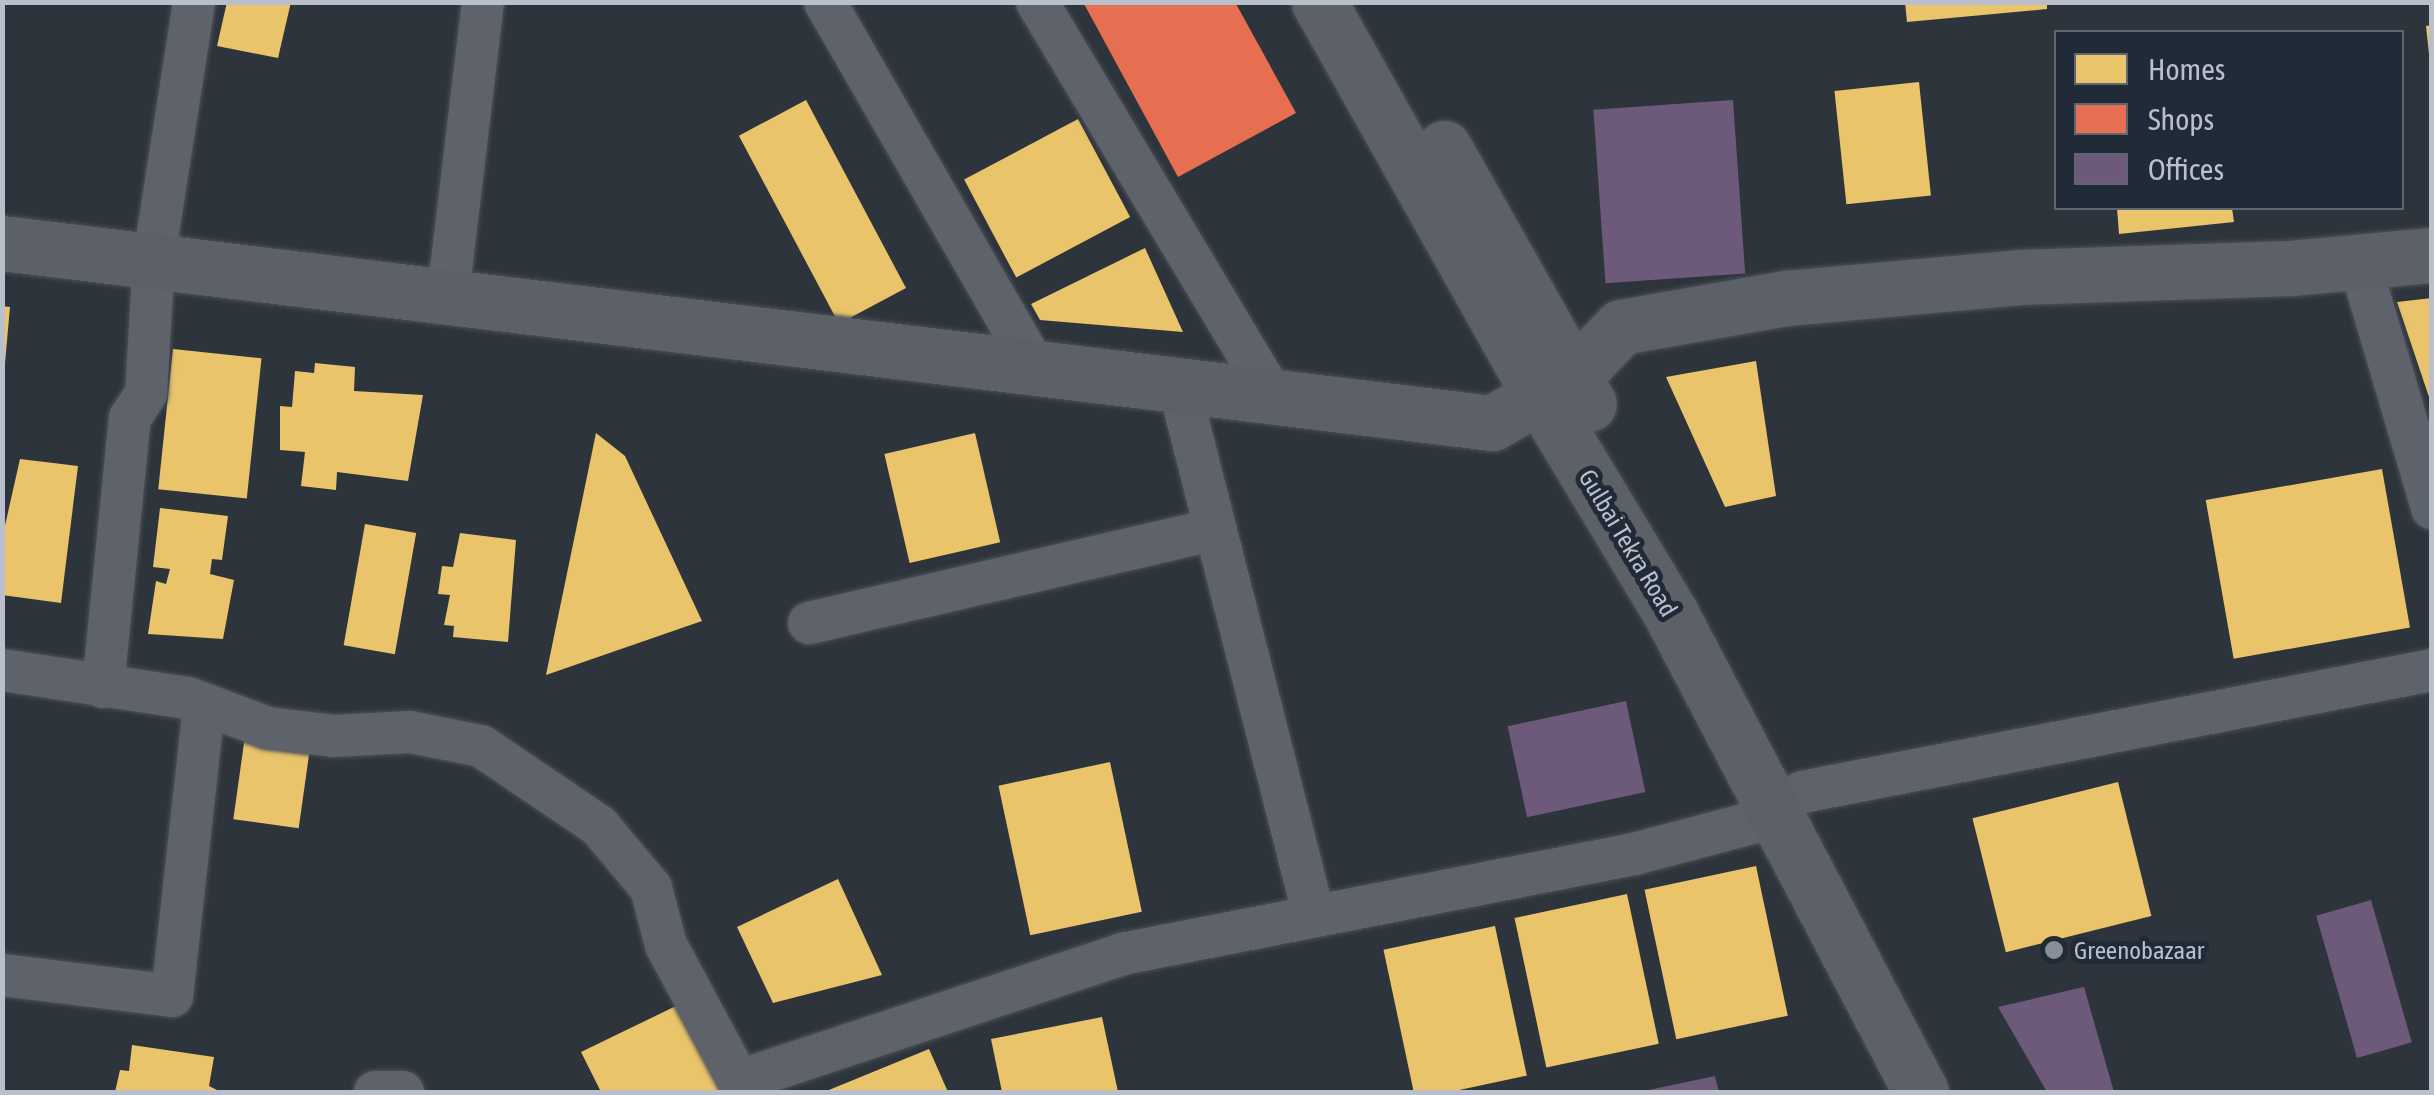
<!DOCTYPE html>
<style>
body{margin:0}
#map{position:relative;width:2434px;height:1095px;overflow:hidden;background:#2e343c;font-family:"Asap Condensed",sans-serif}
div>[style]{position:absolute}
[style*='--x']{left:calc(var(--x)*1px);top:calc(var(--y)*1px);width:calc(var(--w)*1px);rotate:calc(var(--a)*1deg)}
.homes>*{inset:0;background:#e9c46a;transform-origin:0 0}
.shops>*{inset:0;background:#e76f51}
.offices>*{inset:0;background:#6d597a;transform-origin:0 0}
.roads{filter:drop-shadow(0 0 2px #4c5056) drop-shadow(0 0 2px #4c5056)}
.street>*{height:42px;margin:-21px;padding:0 21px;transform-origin:21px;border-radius:21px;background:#5e626a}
.secondary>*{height:55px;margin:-27.5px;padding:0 27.5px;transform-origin:27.5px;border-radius:27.5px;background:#5c6168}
.dots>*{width:28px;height:28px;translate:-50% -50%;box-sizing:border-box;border:5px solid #212a37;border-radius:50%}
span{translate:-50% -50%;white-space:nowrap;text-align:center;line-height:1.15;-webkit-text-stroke:10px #212a37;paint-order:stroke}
.street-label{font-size:25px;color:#b9c0cc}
.poi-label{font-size:25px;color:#b9c0cc}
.left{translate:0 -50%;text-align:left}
.frame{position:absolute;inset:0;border:5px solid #b9c0cc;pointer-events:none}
.legend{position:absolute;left:2054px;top:30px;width:350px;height:180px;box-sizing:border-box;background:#212a37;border:2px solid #5e6673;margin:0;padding:12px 18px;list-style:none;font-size:30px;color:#b9c0cc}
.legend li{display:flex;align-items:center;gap:20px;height:50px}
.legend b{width:50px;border:2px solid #5e6673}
</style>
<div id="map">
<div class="homes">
<div style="clip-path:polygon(227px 2px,291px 2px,278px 58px,217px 46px)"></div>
<div style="clip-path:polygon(1905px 2px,2047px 2px,2047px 9px,1907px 22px)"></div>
<div style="clip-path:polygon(2432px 25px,2432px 54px,2429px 54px,2426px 26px)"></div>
<div style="left:1919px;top:82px;width:114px;height:85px;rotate:84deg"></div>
<div style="left:806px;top:100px;width:213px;height:76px;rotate:62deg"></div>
<div style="left:1078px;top:119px;width:111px;height:129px;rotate:62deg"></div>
<div style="clip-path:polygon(2117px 208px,2232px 208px,2234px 222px,2119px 234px)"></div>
<div style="clip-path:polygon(1145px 248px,1183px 332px,1040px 320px,1031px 304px)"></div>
<div style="clip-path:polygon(2432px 298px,2432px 403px,2431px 403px,2397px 302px)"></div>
<div style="clip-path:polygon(2px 306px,10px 307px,5px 363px,2px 363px)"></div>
<div style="left:173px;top:349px;width:89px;height:141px;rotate:6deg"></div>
<div style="clip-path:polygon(1756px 361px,1776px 496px,1725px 507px,1666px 377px)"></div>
<div style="clip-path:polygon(315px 363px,355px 367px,354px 391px,423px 395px,408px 481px,337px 472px,336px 490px,301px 486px,305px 452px,280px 450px,280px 406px,292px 407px,295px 371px,314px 373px)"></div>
<div style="clip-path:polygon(596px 433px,625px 456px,702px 621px,546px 675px)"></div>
<div style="left:975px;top:433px;width:112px;height:93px;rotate:77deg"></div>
<div style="clip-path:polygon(20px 459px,78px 466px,61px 603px,2px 595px,2px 539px)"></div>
<div style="left:2382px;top:469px;width:161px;height:179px;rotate:80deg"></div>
<div style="clip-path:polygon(160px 508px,228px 516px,222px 560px,212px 559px,210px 574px,234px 580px,223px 639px,148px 634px,156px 581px,166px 584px,170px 569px,153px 567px)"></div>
<div style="left:365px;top:524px;width:52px;height:123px;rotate:10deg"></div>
<div style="clip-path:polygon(460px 533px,516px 540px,508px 642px,453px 637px,454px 626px,444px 625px,450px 595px,438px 594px,442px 566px,453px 567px)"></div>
<div style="left:245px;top:736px;width:66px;height:84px;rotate:8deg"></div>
<div style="left:1110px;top:762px;width:153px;height:114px;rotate:78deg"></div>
<div style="left:2118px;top:782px;width:138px;height:150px;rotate:76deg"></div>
<div style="left:1756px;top:866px;width:153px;height:114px;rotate:78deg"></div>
<div style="clip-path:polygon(838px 879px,882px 975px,773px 1003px,737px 927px)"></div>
<div style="left:1627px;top:894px;width:153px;height:115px;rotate:78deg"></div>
<div style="left:1495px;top:926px;width:153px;height:114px;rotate:78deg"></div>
<div style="clip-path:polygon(678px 1005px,721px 1092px,601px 1092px,581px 1052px)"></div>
<div style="clip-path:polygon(1102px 1017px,1118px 1092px,1002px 1092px,991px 1039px)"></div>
<div style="clip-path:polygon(132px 1045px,214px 1057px,209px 1086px,221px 1092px,115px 1092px,120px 1070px,129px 1071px)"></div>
<div style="clip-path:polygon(929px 1049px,948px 1092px,824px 1092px)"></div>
</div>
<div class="shops">
<div style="clip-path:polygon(1083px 2px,1235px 2px,1296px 113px,1178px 177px)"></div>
</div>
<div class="offices">
<div style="left:1733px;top:100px;width:174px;height:140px;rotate:86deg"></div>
<div style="left:1626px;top:701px;width:93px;height:121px;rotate:78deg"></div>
<div style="left:2371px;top:900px;width:148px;height:57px;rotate:74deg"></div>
<div style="clip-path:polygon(2084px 987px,2114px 1092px,2047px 1092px,1998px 1007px)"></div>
<div style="clip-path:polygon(1715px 1076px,1719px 1092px,1645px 1092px,1644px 1091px)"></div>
</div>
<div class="roads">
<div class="street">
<div style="--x:825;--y:2;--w:423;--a:60.1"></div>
<div style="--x:1037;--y:2;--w:462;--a:59.1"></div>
<div style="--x:2359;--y:261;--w:258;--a:73.5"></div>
<div style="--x:448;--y:295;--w:295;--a:-83.2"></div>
<div style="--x:1179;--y:386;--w:547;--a:75.71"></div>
<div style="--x:809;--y:623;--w:417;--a:-13"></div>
<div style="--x:2;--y:670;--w:188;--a:8.6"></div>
<div style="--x:188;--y:698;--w:85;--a:20.6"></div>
<div style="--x:268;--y:728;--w:66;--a:6.9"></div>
<div style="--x:334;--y:736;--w:76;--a:-3"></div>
<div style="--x:410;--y:732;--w:72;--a:11.2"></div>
<div style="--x:481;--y:746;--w:143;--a:34.1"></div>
<div style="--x:599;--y:826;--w:81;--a:50"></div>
<div style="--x:651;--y:888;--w:59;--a:75.3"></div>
<div style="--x:666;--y:945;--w:154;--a:61.8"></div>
<div style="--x:739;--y:1081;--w:404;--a:-18.3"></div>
<div style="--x:1122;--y:954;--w:522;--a:-11.05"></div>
<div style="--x:1634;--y:854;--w:149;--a:-14.8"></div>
<div style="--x:103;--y:687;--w:270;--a:-84.3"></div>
<div style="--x:130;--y:418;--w:30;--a:-57"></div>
<div style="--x:146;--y:393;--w:135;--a:-86.6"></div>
<div style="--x:154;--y:258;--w:259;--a:-81.1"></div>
<div style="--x:1802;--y:792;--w:642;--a:-10.96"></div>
<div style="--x:2;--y:975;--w:171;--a:7"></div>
<div style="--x:172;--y:996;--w:292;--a:-83.7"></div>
<div style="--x:375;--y:1092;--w:28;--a:0"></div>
</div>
<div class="secondary">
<div style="--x:1319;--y:2;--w:452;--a:60.7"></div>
<div style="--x:1540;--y:396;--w:257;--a:59"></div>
<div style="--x:1672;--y:616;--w:537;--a:62.39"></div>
<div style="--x:1444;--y:148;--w:294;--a:60.5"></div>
<div style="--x:2;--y:243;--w:1501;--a:6.89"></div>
<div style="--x:1492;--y:423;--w:95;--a:-29.8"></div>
<div style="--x:1574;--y:376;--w:68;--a:-46.2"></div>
<div style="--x:1621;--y:327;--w:168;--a:-10"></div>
<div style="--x:1786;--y:298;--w:235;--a:-5.1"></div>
<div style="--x:2020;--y:277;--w:271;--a:-1.9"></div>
<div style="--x:2291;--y:268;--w:142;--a:-5.3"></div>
</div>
</div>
<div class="dots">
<div style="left:2054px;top:950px;background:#888f9a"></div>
</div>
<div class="street-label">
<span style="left:1628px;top:543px;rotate:59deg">Gulbai Tekra Road</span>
</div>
<div class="poi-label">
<span class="left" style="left:2074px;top:950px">Greenobazaar</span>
</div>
<div class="frame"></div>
<ul class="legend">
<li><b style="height:28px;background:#e9c46a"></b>Homes</li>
<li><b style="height:28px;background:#e76f51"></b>Shops</li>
<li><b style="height:28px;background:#6d597a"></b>Offices</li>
</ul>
</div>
